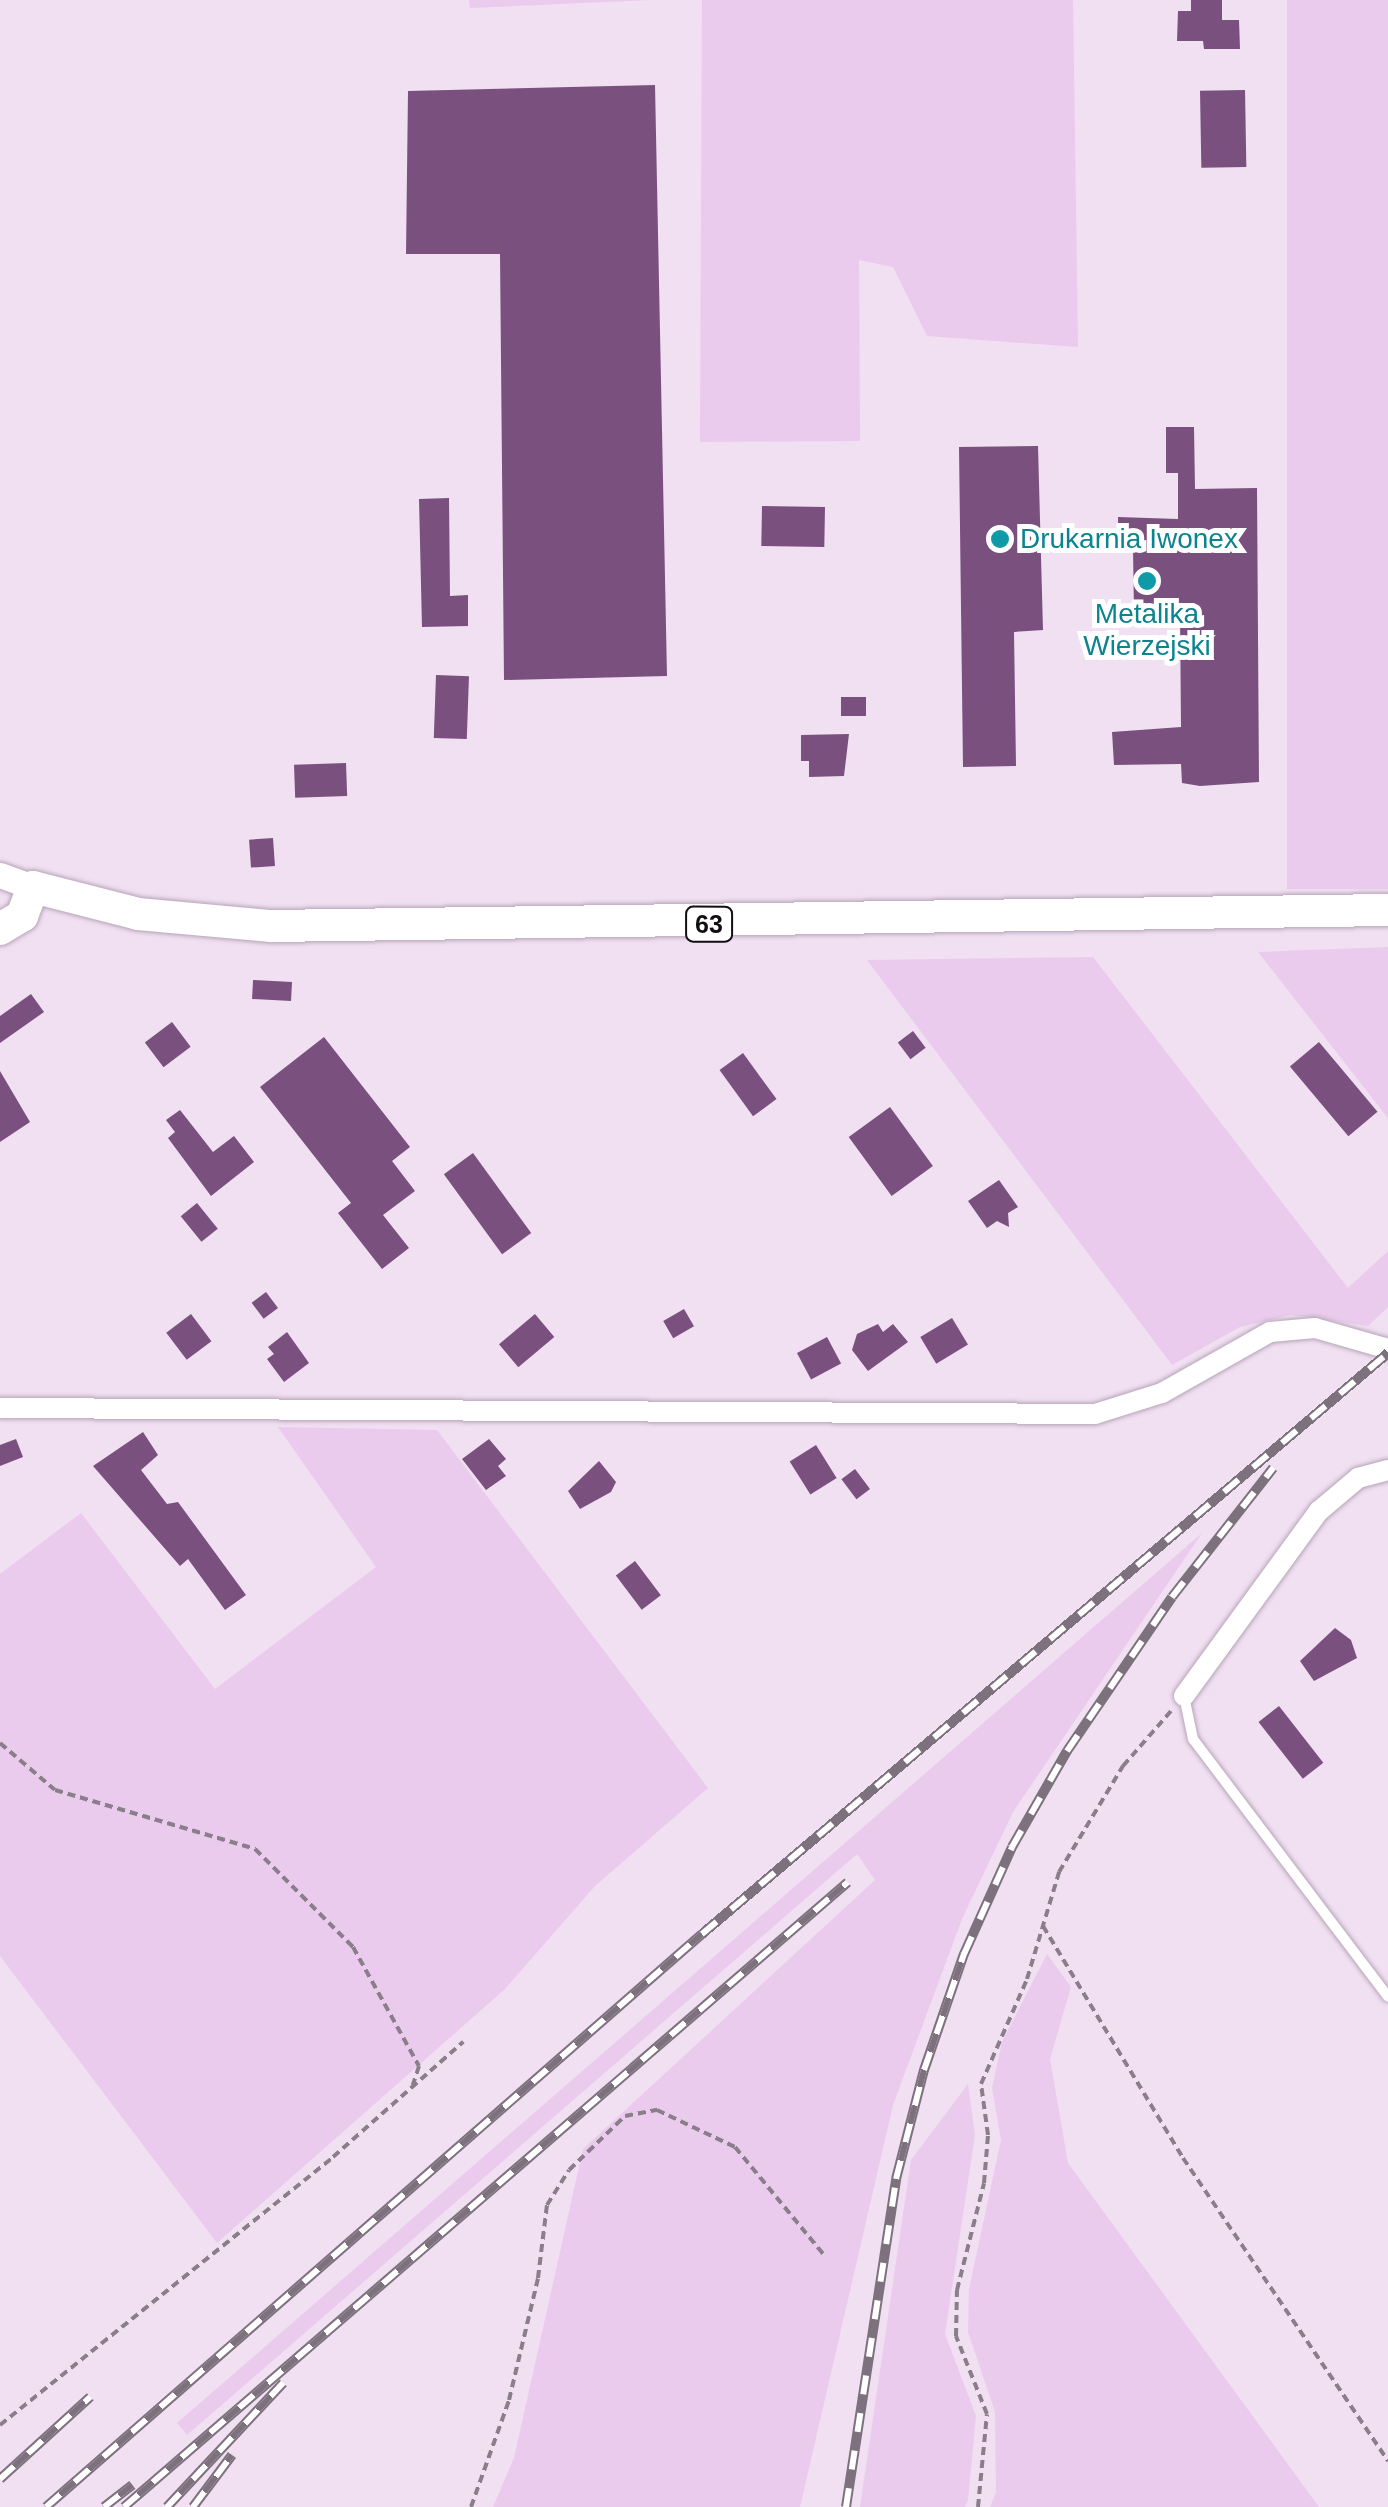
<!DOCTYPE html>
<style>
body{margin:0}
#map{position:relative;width:1388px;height:2507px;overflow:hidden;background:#f1dff2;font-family:Arial,sans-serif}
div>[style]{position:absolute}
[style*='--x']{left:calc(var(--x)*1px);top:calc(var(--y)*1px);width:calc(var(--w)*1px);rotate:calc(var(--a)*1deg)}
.green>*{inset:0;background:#eacbed;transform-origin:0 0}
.building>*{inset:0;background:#79507e;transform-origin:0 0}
.path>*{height:4px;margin-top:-2px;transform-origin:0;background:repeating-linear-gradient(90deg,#8a7e8b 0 8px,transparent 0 13px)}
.roads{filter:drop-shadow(0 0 2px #b6a4b7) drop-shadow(0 0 2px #b6a4b7)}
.service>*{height:10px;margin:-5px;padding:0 5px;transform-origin:5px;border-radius:5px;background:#fff}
.minor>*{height:20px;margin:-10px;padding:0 10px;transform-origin:10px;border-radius:10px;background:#fff}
.tertiary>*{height:25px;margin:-12.5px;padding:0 12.5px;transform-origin:12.5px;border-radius:12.5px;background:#fff}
.primary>*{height:32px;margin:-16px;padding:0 16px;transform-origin:16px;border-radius:16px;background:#fff}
.rail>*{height:10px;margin-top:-5px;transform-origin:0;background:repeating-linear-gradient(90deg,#fff 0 19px,#7d717e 0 38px);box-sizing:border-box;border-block:2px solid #7d717e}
.dots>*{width:28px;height:28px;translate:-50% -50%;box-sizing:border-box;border:5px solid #fff;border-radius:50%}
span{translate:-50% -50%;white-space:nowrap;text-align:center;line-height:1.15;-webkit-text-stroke:10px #fff;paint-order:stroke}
.shield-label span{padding:2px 8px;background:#fff;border:2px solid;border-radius:8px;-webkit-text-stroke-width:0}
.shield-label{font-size:25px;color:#130d14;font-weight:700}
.culture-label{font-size:28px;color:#0d838f}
.left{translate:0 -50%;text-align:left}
</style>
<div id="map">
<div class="green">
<div style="clip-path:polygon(469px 0,651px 0,470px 8px)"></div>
<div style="clip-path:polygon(702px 0,1073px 0,1078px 347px,927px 336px,893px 267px,859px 260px,860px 441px,700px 442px)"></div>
<div style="left:1287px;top:0;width:101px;height:889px"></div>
<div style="clip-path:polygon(1388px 947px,1388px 1118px,1258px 952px)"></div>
<div style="clip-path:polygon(1093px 957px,1348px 1288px,1388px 1251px,1388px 1307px,1368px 1326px,1291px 1315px,1240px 1327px,1172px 1365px,867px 960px)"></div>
<div style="clip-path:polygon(278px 1427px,437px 1430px,708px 1788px,595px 1886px,505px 1989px,217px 2243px,0 1956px,0 1574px,81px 1513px,215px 1689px,376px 1567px)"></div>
<div style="clip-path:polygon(1202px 1533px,1013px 1812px,962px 1919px,893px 2105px,800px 2507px,493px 2507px,514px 2458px,583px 2149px,875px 1880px,857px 1854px,187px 2435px,177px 2423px)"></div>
<div style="clip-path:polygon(1047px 1954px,1071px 1987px,1050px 2059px,1068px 2163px,1319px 2507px,990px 2507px,996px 2492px,995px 2412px,968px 2332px,969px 2289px,1001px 2140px,992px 2088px,1002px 2042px)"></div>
<div style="clip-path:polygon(968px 2084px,975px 2135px,945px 2334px,976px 2416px,968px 2500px,965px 2507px,860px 2507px,911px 2160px)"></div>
</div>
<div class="building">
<div style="clip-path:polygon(1191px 0,1222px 0,1222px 20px,1239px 20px,1240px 49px,1204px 49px,1203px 41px,1177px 41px,1178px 11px,1191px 11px)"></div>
<div style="clip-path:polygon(655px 85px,667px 676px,504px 680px,500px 254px,406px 254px,408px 91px)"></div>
<div style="left:1245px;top:90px;width:77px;height:45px;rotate:89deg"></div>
<div style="clip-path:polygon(1166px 427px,1194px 427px,1195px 489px,1257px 488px,1259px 782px,1200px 786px,1182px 783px,1181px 764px,1114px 765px,1112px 732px,1181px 727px,1180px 612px,1134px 613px,1133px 549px,1118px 549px,1118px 517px,1178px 519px,1178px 473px,1166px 473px)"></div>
<div style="clip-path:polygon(1038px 446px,1043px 630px,1014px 632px,1016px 766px,963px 767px,959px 447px)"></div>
<div style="clip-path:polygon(449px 498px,450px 596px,468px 595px,468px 626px,422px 627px,419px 499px)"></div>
<div style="left:762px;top:506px;width:63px;height:40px;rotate:1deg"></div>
<div style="left:436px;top:675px;width:33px;height:63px;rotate:2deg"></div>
<div style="left:841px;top:697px;width:25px;height:19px"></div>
<div style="clip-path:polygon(849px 734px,844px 776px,809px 777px,809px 761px,801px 761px,801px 735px)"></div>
<div style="left:346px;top:763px;width:33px;height:52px;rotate:88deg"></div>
<div style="left:273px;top:838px;width:28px;height:24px;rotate:86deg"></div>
<div style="left:292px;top:982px;width:19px;height:39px;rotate:93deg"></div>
<div style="clip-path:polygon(31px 994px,44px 1012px,0 1043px,0 1016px)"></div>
<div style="left:172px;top:1022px;width:31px;height:34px;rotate:53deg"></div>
<div style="left:913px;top:1031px;width:21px;height:19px;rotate:53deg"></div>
<div style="clip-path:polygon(324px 1037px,410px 1147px,392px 1161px,415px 1191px,383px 1215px,409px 1248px,382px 1269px,338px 1213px,351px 1203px,260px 1087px)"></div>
<div style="left:1319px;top:1042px;width:91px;height:38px;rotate:50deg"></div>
<div style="left:743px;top:1053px;width:57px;height:29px;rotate:54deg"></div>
<div style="clip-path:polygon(0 1071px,30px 1122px,0 1142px)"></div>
<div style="left:890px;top:1107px;width:73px;height:51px;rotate:54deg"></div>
<div style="clip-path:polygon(180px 1110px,213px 1152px,234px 1136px,254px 1162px,211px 1196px,168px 1138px,175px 1132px,166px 1120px)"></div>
<div style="left:473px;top:1153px;width:99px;height:36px;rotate:54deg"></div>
<div style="clip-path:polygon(999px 1180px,1018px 1207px,1008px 1213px,1009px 1227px,997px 1221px,987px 1228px,968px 1201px)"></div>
<div style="left:197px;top:1203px;width:33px;height:21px;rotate:51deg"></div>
<div style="left:266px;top:1292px;width:20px;height:18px;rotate:53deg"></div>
<div style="left:684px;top:1309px;width:20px;height:24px;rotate:60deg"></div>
<div style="left:191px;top:1314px;width:34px;height:31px;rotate:53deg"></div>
<div style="left:535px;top:1314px;width:30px;height:47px;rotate:50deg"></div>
<div style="left:952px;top:1318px;width:31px;height:37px;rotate:59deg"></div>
<div style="clip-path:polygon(878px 1324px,883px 1332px,893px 1324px,908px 1342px,868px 1371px,852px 1350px,857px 1334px)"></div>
<div style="clip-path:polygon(287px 1332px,309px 1363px,284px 1382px,267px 1359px,274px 1354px,268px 1347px)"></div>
<div style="left:827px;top:1337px;width:30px;height:34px;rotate:62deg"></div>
<div style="clip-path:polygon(143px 1432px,158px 1455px,141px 1470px,167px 1504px,178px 1502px,246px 1595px,225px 1610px,188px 1559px,180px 1566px,93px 1466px)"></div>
<div style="clip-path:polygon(16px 1439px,23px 1457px,0 1466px,0 1445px)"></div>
<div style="clip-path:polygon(489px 1439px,506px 1459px,498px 1466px,506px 1476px,486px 1490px,462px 1459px)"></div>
<div style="left:816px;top:1445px;width:39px;height:31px;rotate:58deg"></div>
<div style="clip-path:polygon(599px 1461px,616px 1482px,611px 1492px,580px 1509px,568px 1491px)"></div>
<div style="left:855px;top:1469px;width:25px;height:17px;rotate:53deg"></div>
<div style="left:635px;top:1561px;width:43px;height:24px;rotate:53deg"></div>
<div style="clip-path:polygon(1335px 1628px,1351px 1640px,1357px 1658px,1314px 1681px,1300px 1661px)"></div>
<div style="left:1279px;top:1706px;width:72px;height:26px;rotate:52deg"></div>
</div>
<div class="path">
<div style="--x:0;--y:1743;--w:72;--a:40.5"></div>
<div style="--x:55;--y:1790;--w:209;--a:16.4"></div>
<div style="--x:255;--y:1849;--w:139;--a:45"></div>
<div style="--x:353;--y:1947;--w:136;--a:61"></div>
<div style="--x:419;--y:2066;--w:20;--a:108"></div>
<div style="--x:1043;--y:1926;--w:271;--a:58.9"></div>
<div style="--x:1183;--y:2158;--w:366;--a:55.9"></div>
<div style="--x:0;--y:2425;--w:427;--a:-38.8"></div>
<div style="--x:333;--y:2157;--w:174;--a:-41.5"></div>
<div style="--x:471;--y:2507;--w:114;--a:-70.4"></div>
<div style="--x:509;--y:2400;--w:125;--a:-76.6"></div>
<div style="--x:538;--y:2278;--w:74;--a:-83"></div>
<div style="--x:547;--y:2205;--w:41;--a:-57.8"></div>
<div style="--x:569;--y:2170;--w:78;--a:-44"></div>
<div style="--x:625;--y:2116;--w:33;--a:-11"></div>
<div style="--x:657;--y:2110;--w:86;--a:25.4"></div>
<div style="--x:735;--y:2147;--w:140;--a:50.5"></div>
<div style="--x:978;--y:2507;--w:93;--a:-84.5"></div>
<div style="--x:987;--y:2414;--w:84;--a:-111.7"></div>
<div style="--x:956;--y:2336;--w:46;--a:-88.8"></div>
<div style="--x:957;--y:2290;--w:110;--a:-75.8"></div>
<div style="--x:984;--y:2183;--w:48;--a:-85.2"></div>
<div style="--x:988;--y:2135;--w:51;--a:-97.8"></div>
<div style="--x:981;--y:2084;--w:115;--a:-66.3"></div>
<div style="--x:1027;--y:1979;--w:112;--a:-73.3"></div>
<div style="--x:1059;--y:1872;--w:124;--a:-58.9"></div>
<div style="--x:1123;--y:1766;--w:73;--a:-48.9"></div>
</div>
<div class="roads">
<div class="service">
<div style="--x:1184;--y:1696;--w:44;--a:78.2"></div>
<div style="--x:1193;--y:1739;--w:323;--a:52.9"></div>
</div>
<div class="minor">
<div style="--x:0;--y:1408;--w:1095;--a:0.31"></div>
<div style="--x:1095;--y:1414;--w:70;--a:-17.4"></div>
<div style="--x:1162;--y:1393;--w:124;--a:-29.5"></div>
<div style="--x:1270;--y:1332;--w:45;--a:-5.1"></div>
<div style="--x:1315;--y:1328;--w:76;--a:16"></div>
<div style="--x:1184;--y:1696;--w:229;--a:-53.9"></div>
<div style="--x:1319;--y:1511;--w:51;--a:-40.2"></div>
<div style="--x:1358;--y:1478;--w:31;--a:-15"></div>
</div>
<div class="tertiary">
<div style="--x:0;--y:875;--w:35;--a:20"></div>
</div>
<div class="primary">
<div style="--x:0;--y:929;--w:26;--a:-31"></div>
<div style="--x:22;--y:916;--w:31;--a:-69"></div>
<div style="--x:33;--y:887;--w:108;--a:14.4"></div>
<div style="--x:138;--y:914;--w:134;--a:5.2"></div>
<div style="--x:271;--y:926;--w:1117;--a:-0.82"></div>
</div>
</div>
<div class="rail">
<div style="--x:0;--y:2479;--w:122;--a:-42.3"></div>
<div style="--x:46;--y:2507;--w:871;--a:-41.14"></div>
<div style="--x:702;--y:1934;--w:899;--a:-40.26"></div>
<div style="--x:104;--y:2507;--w:36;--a:-38"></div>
<div style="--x:124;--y:2507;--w:956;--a:-40.8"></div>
<div style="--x:167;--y:2507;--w:170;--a:-46.9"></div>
<div style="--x:193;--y:2507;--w:65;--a:-53.1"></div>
<div style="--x:846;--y:2507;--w:332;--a:-81.3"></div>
<div style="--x:896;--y:2179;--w:113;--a:-75.6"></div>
<div style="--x:924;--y:2070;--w:123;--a:-71"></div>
<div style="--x:964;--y:1954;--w:117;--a:-65.8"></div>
<div style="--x:1012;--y:1847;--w:111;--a:-60.2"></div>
<div style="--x:1067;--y:1751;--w:186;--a:-55.7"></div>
<div style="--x:1172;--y:1597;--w:164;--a:-51.9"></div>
</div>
<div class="dots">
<div style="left:1000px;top:539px;background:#0f9aa8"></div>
<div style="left:1147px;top:581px;background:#0f9aa8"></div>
</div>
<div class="shield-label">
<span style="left:709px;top:924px">63</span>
</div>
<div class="culture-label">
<span class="left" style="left:1020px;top:539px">Drukarnia Iwonex</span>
<span style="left:1147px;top:630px">Metalika<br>Wierzejski</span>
</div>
</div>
